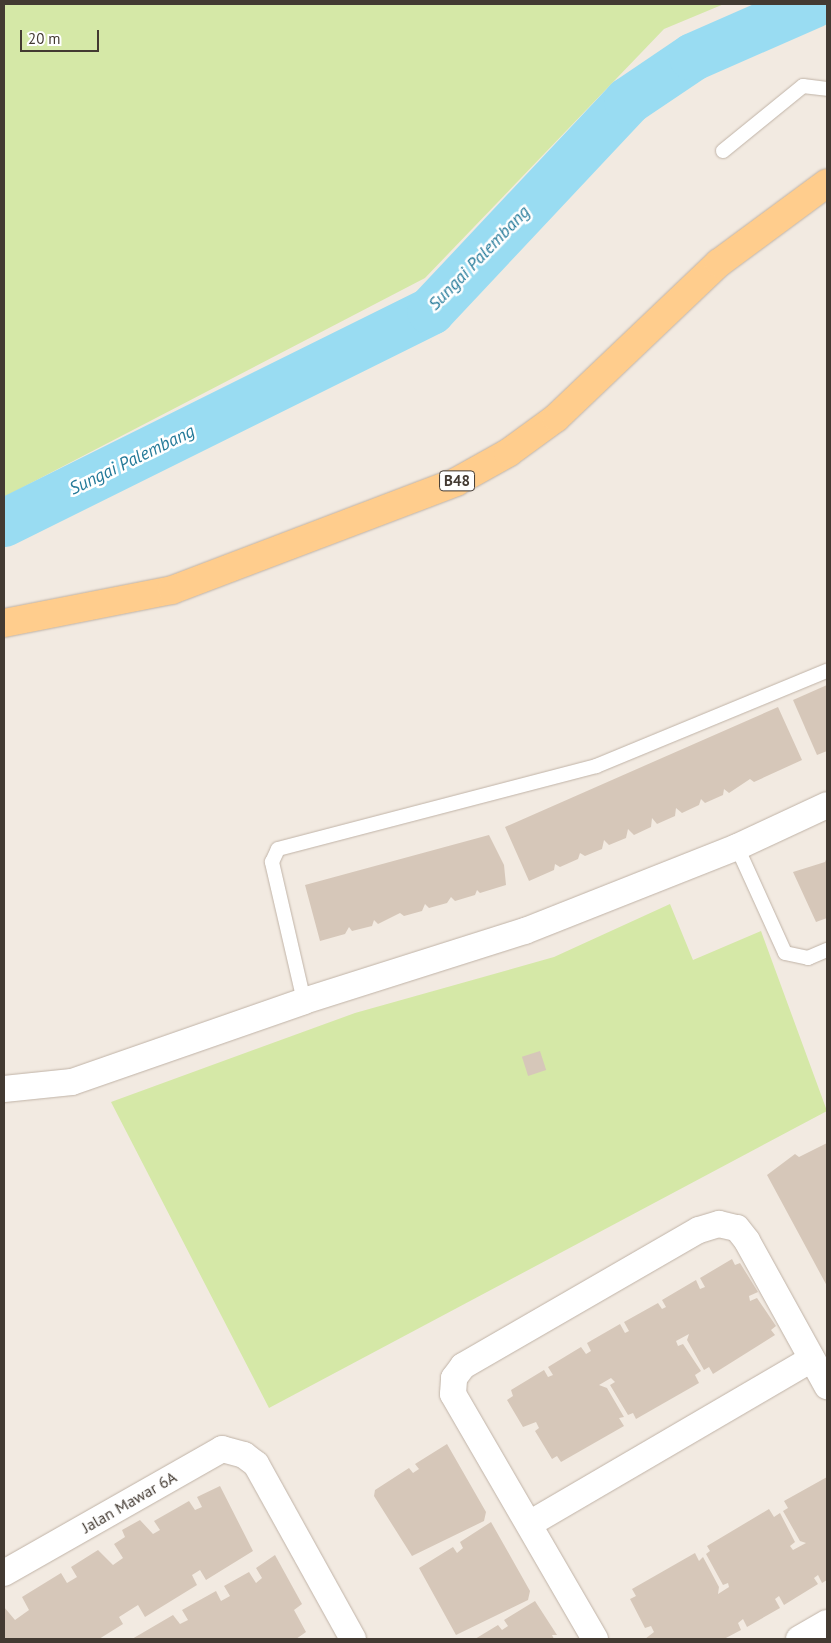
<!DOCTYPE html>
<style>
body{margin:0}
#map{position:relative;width:831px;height:1643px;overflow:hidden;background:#f2eae1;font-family:"PT Sans",sans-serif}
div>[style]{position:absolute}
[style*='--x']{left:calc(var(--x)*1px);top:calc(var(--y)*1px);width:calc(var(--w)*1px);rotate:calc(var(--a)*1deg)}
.green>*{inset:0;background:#d5e8a7}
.river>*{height:48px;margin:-24px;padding:0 24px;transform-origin:24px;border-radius:24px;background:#99dcf2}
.building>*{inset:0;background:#d6c7b9;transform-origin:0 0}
.roads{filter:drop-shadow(0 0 1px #c0b3a7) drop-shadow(0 0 1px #c0b3a7)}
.lane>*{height:14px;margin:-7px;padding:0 7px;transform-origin:7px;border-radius:7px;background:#fff}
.street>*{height:26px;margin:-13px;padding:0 13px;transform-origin:13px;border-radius:13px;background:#fff}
.primary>*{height:28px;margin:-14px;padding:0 14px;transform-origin:14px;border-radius:14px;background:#ffcd8d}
span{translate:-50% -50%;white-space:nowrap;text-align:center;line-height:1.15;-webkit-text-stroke:5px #fff;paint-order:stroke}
.shield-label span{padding:1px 4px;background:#fff;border:1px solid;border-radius:4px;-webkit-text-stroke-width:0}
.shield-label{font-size:15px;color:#433a32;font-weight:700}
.street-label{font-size:16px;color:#433a32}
.water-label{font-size:18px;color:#257a99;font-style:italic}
.frame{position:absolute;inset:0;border:5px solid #433a32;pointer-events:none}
.scale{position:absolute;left:20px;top:30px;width:79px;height:22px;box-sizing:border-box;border:2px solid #433a32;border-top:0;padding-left:6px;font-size:15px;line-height:18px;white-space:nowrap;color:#433a32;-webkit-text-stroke:4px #fff;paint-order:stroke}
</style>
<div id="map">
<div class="green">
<div style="clip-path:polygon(4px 4px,724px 4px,664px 29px,425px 278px,4px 497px)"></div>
<div style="clip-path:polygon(670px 904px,693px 960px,761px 931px,827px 1111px,269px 1408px,111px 1102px,355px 1013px,554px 957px)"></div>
</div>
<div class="river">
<div style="--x:4;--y:523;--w:477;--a:-26.4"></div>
<div style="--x:431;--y:311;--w:288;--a:-46.8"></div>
<div style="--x:628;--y:101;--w:78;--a:-34.1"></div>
<div style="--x:693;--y:57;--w:132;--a:-23.7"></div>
</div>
<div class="building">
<div style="clip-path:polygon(827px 685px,827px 751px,817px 755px,793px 700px)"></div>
<div style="clip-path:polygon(778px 707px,802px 760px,754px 782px,750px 779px,729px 793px,724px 789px,723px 795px,705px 803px,701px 799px,699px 805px,682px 813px,676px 808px,675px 816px,657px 824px,652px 818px,651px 827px,634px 835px,628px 829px,626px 838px,609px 845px,604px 840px,602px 849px,585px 856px,580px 853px,578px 859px,560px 867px,555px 864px,554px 870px,529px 881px,505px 827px)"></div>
<div style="clip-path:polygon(489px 835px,504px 865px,506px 885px,480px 893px,477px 890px,475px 895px,455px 901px,451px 897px,447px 903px,429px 908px,425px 904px,422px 911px,404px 916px,400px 913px,378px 924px,374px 920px,372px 926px,352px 931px,349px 927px,345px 934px,320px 941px,305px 885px)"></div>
<div style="clip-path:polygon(827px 857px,827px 918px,816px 922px,793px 872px,825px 862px)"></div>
<div style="left:540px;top:1051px;width:20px;height:19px;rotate:72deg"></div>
<div style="clip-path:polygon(827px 1143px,827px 1286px,767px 1175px,795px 1154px,799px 1157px)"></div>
<div style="clip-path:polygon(732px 1259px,735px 1265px,740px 1263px,758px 1292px,749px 1296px,750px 1301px,757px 1298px,776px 1326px,771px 1330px,775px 1335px,713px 1374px,709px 1367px,704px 1370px,687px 1340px,689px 1334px,676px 1341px,678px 1346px,683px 1344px,701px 1371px,695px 1375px,699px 1383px,636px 1419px,633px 1413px,628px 1415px,610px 1385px,615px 1382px,611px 1378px,599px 1385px,607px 1388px,624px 1417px,619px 1418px,624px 1426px,561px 1462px,557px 1456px,552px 1459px,535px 1431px,539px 1428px,536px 1422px,523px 1427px,507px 1400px,513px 1396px,511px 1390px,544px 1370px,548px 1377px,553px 1375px,548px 1367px,581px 1347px,586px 1354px,591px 1351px,587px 1343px,620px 1324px,625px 1333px,629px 1331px,624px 1322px,658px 1303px,662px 1309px,666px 1307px,662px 1300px,696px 1280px,700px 1289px,705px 1287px,700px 1278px)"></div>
<div style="clip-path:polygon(447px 1444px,486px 1512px,484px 1521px,412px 1556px,374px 1496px,375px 1490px,409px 1468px,413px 1473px,419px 1469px,415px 1464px)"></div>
<div style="clip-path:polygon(827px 1477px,827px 1580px,822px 1583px,818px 1575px,814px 1578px,818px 1584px,784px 1605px,779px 1596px,775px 1599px,780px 1608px,747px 1627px,743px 1619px,738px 1623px,741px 1630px,724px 1639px,645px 1639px,654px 1632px,651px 1626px,645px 1628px,630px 1599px,636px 1596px,632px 1589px,695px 1553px,699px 1561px,703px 1557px,719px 1587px,718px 1594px,729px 1587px,728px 1583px,723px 1585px,706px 1554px,710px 1551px,707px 1546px,769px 1509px,774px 1517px,780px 1513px,795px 1542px,790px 1546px,793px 1550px,806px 1543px,800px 1541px,783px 1511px,788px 1508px,784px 1501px)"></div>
<div style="clip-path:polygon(220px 1486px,253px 1551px,206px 1580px,200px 1570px,192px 1575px,197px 1585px,145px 1617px,138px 1605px,119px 1617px,123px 1624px,99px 1639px,4px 1639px,4px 1607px,15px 1620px,29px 1610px,22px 1597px,61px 1573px,67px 1583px,77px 1577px,71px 1567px,98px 1550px,113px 1565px,123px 1558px,114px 1544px,125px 1537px,122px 1530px,140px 1520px,153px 1534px,160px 1530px,154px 1521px,189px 1501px,195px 1510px,202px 1507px,197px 1497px)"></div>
<div style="clip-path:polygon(491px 1522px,530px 1591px,528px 1600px,456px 1635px,419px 1568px,453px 1547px,457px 1553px,463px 1548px,460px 1542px)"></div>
<div style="clip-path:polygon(275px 1555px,302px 1604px,294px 1610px,306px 1632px,296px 1639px,132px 1639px,173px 1615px,180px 1624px,188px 1620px,182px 1610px,216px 1591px,221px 1601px,230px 1596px,224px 1586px,249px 1572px,256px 1583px,262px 1578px,256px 1568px)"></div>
<div style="clip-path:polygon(535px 1601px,557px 1635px,552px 1635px,554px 1639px,475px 1639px,498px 1625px,502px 1630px,508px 1626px,504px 1620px)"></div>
</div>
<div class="roads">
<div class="lane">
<div style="--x:723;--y:151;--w:103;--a:-39.1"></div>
<div style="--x:803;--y:86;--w:24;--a:7"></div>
<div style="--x:737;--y:847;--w:116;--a:65.6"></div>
<div style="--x:785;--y:953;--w:24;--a:12"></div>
<div style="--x:808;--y:958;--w:21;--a:-23"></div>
<div style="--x:304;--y:1001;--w:143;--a:-103"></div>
<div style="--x:272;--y:862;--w:14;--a:-65"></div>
<div style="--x:278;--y:849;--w:329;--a:-14.6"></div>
<div style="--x:596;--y:766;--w:250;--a:-22.4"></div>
</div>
<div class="street">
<div style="--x:4;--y:1089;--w:68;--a:-5.9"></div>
<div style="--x:72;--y:1082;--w:246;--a:-19.2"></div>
<div style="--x:304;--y:1001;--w:232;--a:-17.6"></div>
<div style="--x:525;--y:931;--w:228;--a:-21.6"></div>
<div style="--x:737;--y:847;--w:99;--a:-25"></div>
<div style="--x:531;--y:1523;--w:325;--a:-30.3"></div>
<div style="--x:4;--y:1573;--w:251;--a:-29.6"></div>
<div style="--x:222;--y:1449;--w:23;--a:15"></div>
<div style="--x:244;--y:1455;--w:15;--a:37"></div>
<div style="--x:256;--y:1464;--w:200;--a:61"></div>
<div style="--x:595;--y:1639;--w:283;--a:-120.1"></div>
<div style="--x:453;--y:1394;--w:16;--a:-86"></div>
<div style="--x:454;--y:1378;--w:15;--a:-53"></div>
<div style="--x:463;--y:1366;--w:272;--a:-30"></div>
<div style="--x:699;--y:1230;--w:21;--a:-17"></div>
<div style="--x:719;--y:1224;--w:18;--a:13"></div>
<div style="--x:737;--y:1228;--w:16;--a:52"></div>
<div style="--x:747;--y:1241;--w:166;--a:61.1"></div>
<div style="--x:799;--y:1639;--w:32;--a:-30"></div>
</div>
<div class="primary">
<div style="--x:4;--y:623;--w:171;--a:-11.1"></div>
<div style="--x:172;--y:590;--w:304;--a:-20.8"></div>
<div style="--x:456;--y:482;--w:60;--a:-29.1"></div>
<div style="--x:508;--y:453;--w:59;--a:-36.1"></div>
<div style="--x:556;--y:418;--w:225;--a:-43.6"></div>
<div style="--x:719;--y:263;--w:134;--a:-36.5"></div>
</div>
</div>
<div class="shield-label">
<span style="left:457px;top:481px">B48</span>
</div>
<div class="street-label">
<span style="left:129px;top:1502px;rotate:-30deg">Jalan Mawar 6A</span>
</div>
<div class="water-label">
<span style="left:479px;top:258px;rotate:-46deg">Sungai Palembang</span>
<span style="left:132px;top:460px;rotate:-26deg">Sungai Palembang</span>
</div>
<div class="frame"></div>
<div class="scale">20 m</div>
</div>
